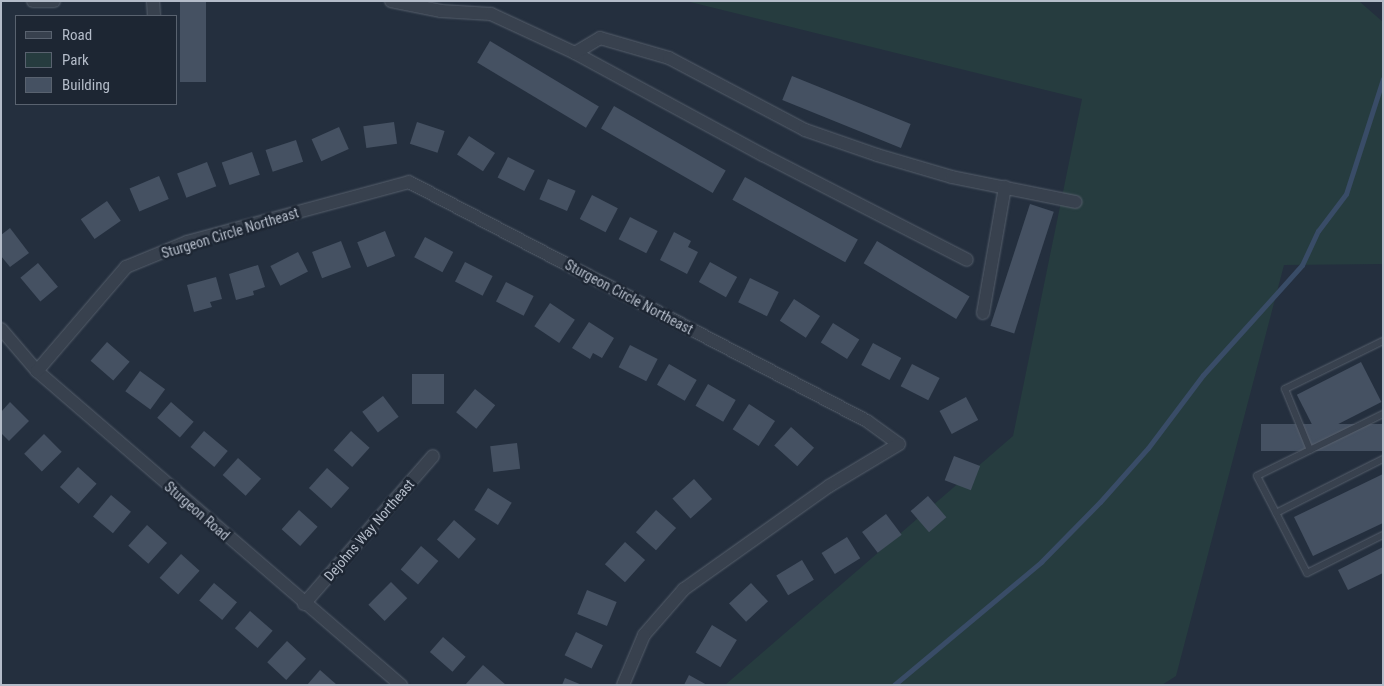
<!DOCTYPE html>
<style>
body{margin:0}
#map{position:relative;width:1384px;height:686px;overflow:hidden;background:#242f3e;font-family:"Roboto Condensed",sans-serif}
div>[style]{position:absolute}
[style*='--x']{left:calc(var(--x)*1px);top:calc(var(--y)*1px);width:calc(var(--w)*1px);rotate:calc(var(--a)*1deg)}
.green>*{inset:0;background:#263c3f}
.stream>*{height:5px;margin:-2.5px;padding:0 2.5px;transform-origin:2.5px;border-radius:2.5px;background:#394c67}
.building>*{inset:0;background:#455162;transform-origin:0 0}
.roads{filter:drop-shadow(0 0 1px #565f6c) drop-shadow(0 0 1px #565f6c)}
.lane>*{height:6px;margin:-3px;padding:0 3px;transform-origin:3px;border-radius:3px;background:#38414e}
.street>*{height:12px;margin:-6px;padding:0 6px;transform-origin:6px;border-radius:6px;background:#38414e}
span{translate:-50% -50%;white-space:nowrap;text-align:center;line-height:1.15;-webkit-text-stroke:5px #1d2633;paint-order:stroke}
.street-label{font-size:14px;color:#b4bcc9}
.frame{position:absolute;inset:0;border:2px solid #b4bcc9;pointer-events:none}
.legend{position:absolute;left:15px;top:15px;width:162px;height:90px;box-sizing:border-box;background:#1d2633;border:1px solid #59626f;margin:0;padding:6px 9px;list-style:none;font-size:15px;color:#b4bcc9}
.legend li{display:flex;align-items:center;gap:10px;height:25px}
.legend b{width:25px;border:1px solid #59626f}
</style>
<div id="map">
<div class="green">
<div style="clip-path:polygon(686px 1px,1359px 1px,1383px 22px,1383px 264px,1284px 265px,1176px 676px,1162px 685px,725px 685px,1013px 436px,1082px 99px)"></div>
</div>
<div class="stream">
<div style="--x:894;--y:685;--w:192;--a:-39.9"></div>
<div style="--x:1041;--y:562;--w:84;--a:-45.5"></div>
<div style="--x:1100;--y:502;--w:72;--a:-48.4"></div>
<div style="--x:1148;--y:448;--w:91;--a:-53"></div>
<div style="--x:1203;--y:375;--w:148;--a:-48"></div>
<div style="--x:1302;--y:265;--w:38;--a:-65"></div>
<div style="--x:1318;--y:231;--w:46;--a:-52.9"></div>
<div style="--x:1346;--y:194;--w:121;--a:-72.2"></div>
</div>
<div class="building">
<div style="left:180px;top:1px;width:26px;height:81px"></div>
<div style="left:490px;top:41px;width:127px;height:25px;rotate:31deg"></div>
<div style="left:792px;top:76px;width:128px;height:26px;rotate:22deg"></div>
<div style="left:614px;top:106px;width:129px;height:26px;rotate:30deg"></div>
<div style="left:394px;top:122px;width:22px;height:31px;rotate:82deg"></div>
<div style="left:417px;top:122px;width:29px;height:23px;rotate:18deg"></div>
<div style="left:339px;top:127px;width:24px;height:30px;rotate:66deg"></div>
<div style="left:469px;top:136px;width:31px;height:22px;rotate:33deg"></div>
<div style="left:296px;top:140px;width:23px;height:32px;rotate:72deg"></div>
<div style="left:252px;top:152px;width:24px;height:32px;rotate:71deg"></div>
<div style="left:508px;top:157px;width:30px;height:23px;rotate:27deg"></div>
<div style="left:207px;top:162px;width:26px;height:32px;rotate:69deg"></div>
<div style="left:159px;top:176px;width:25px;height:32px;rotate:67deg"></div>
<div style="left:745px;top:177px;width:129px;height:26px;rotate:29deg"></div>
<div style="left:548px;top:179px;width:30px;height:22px;rotate:23deg"></div>
<div style="left:592px;top:195px;width:29px;height:27px;rotate:27deg"></div>
<div style="left:107px;top:201px;width:24px;height:32px;rotate:55deg"></div>
<div style="left:1030px;top:204px;width:25px;height:128px;rotate:18deg"></div>
<div style="left:630px;top:217px;width:31px;height:25px;rotate:27deg"></div>
<div style="clip-path:polygon(10px 228px,29px 253px,10px 267px,1px 256px,1px 235px)"></div>
<div style="left:385px;top:231px;width:27px;height:30px;rotate:68deg"></div>
<div style="clip-path:polygon(674px 232px,691px 241px,688px 247px,698px 252px,687px 274px,660px 260px)"></div>
<div style="left:425px;top:237px;width:32px;height:23px;rotate:28deg"></div>
<div style="left:341px;top:241px;width:28px;height:31px;rotate:69deg"></div>
<div style="left:877px;top:241px;width:108px;height:26px;rotate:31deg"></div>
<div style="left:298px;top:252px;width:22px;height:31px;rotate:63deg"></div>
<div style="left:465px;top:262px;width:31px;height:22px;rotate:27deg"></div>
<div style="left:710px;top:262px;width:31px;height:23px;rotate:29deg"></div>
<div style="left:38px;top:263px;width:31px;height:23px;rotate:50deg"></div>
<div style="clip-path:polygon(258px 265px,265px 287px,253px 291px,254px 295px,236px 300px,229px 274px)"></div>
<div style="clip-path:polygon(216px 277px,222px 299px,210px 302px,212px 307px,194px 312px,187px 285px)"></div>
<div style="left:750px;top:278px;width:32px;height:27px;rotate:26deg"></div>
<div style="left:506px;top:282px;width:31px;height:22px;rotate:27deg"></div>
<div style="left:794px;top:299px;width:31px;height:26px;rotate:33deg"></div>
<div style="left:550px;top:303px;width:30px;height:28px;rotate:34deg"></div>
<div style="clip-path:polygon(589px 322px,614px 338px,602px 358px,593px 353px,590px 359px,572px 348px)"></div>
<div style="left:833px;top:323px;width:31px;height:23px;rotate:32deg"></div>
<div style="left:107px;top:342px;width:30px;height:25px;rotate:41deg"></div>
<div style="left:873px;top:343px;width:32px;height:25px;rotate:28deg"></div>
<div style="left:630px;top:345px;width:31px;height:25px;rotate:27deg"></div>
<div style="left:1361px;top:362px;width:45px;height:72px;rotate:63deg"></div>
<div style="left:669px;top:364px;width:32px;height:24px;rotate:30deg"></div>
<div style="left:912px;top:364px;width:31px;height:25px;rotate:27deg"></div>
<div style="left:140px;top:371px;width:31px;height:25px;rotate:36deg"></div>
<div style="left:412px;top:374px;width:32px;height:30px"></div>
<div style="left:708px;top:384px;width:32px;height:25px;rotate:30deg"></div>
<div style="left:475px;top:389px;width:26px;height:30px;rotate:39deg"></div>
<div style="left:383px;top:396px;width:26px;height:26px;rotate:53deg"></div>
<div style="left:966px;top:397px;width:26px;height:30px;rotate:62deg"></div>
<div style="clip-path:polygon(10px 402px,29px 421px,9px 441px,1px 433px,1px 412px)"></div>
<div style="left:171px;top:402px;width:30px;height:21px;rotate:41deg"></div>
<div style="left:749px;top:404px;width:31px;height:30px;rotate:33deg"></div>
<div style="left:1383px;top:424px;width:27px;height:122px;rotate:90deg"></div>
<div style="left:791px;top:427px;width:31px;height:25px;rotate:42deg"></div>
<div style="left:204px;top:431px;width:31px;height:21px;rotate:40deg"></div>
<div style="left:351px;top:431px;width:25px;height:26px;rotate:42deg"></div>
<div style="left:44px;top:434px;width:25px;height:28px;rotate:45deg"></div>
<div style="left:517px;top:443px;width:26px;height:27px;rotate:83deg"></div>
<div style="left:954px;top:456px;width:28px;height:26px;rotate:21deg"></div>
<div style="left:238px;top:458px;width:31px;height:23px;rotate:42deg"></div>
<div style="left:78px;top:467px;width:25px;height:27px;rotate:42deg"></div>
<div style="left:327px;top:468px;width:30px;height:27px;rotate:42deg"></div>
<div style="clip-path:polygon(1383px 474px,1383px 523px,1313px 556px,1294px 517px)"></div>
<div style="left:694px;top:479px;width:27px;height:29px;rotate:48deg"></div>
<div style="left:488px;top:488px;width:28px;height:26px;rotate:32deg"></div>
<div style="left:111px;top:495px;width:26px;height:28px;rotate:40deg"></div>
<div style="left:928px;top:496px;width:28px;height:23px;rotate:49deg"></div>
<div style="left:299px;top:510px;width:25px;height:26px;rotate:42deg"></div>
<div style="left:656px;top:510px;width:27px;height:30px;rotate:42deg"></div>
<div style="left:886px;top:514px;width:26px;height:30px;rotate:53deg"></div>
<div style="left:454px;top:520px;width:29px;height:26px;rotate:41deg"></div>
<div style="left:147px;top:525px;width:27px;height:28px;rotate:42deg"></div>
<div style="left:847px;top:537px;width:25px;height:30px;rotate:58deg"></div>
<div style="left:625px;top:542px;width:27px;height:30px;rotate:42deg"></div>
<div style="left:421px;top:546px;width:23px;height:31px;rotate:41deg"></div>
<div style="clip-path:polygon(1383px 547px,1383px 573px,1348px 590px,1338px 570px)"></div>
<div style="left:181px;top:554px;width:25px;height:32px;rotate:42deg"></div>
<div style="left:802px;top:560px;width:23px;height:30px;rotate:59deg"></div>
<div style="left:391px;top:582px;width:23px;height:32px;rotate:45deg"></div>
<div style="left:214px;top:583px;width:30px;height:23px;rotate:40deg"></div>
<div style="left:751px;top:583px;width:25px;height:30px;rotate:47deg"></div>
<div style="left:587px;top:590px;width:32px;height:26px;rotate:22deg"></div>
<div style="left:250px;top:611px;width:30px;height:23px;rotate:41deg"></div>
<div style="left:712px;top:625px;width:29px;height:32px;rotate:31deg"></div>
<div style="left:576px;top:632px;width:30px;height:26px;rotate:26deg"></div>
<div style="left:443px;top:637px;width:30px;height:20px;rotate:41deg"></div>
<div style="left:287px;top:641px;width:26px;height:29px;rotate:43deg"></div>
<div style="clip-path:polygon(483px 665px,506px 685px,465px 685px)"></div>
<div style="clip-path:polygon(320px 670px,337px 685px,307px 685px)"></div>
<div style="clip-path:polygon(689px 675px,707px 685px,684px 685px)"></div>
<div style="clip-path:polygon(565px 678px,582px 685px,562px 685px)"></div>
</div>
<div class="roads">
<div class="lane">
<div style="--x:1383;--y:414;--w:140;--a:153.8"></div>
<div style="--x:1257;--y:476;--w:109;--a:62.7"></div>
<div style="--x:1307;--y:573;--w:85;--a:-26.6"></div>
<div style="--x:1310;--y:450;--w:66;--a:-112.3"></div>
<div style="--x:1285;--y:389;--w:109;--a:-26.1"></div>
<div style="--x:1276;--y:513;--w:120;--a:-26.8"></div>
</div>
<div class="street">
<div style="--x:33;--y:1;--w:21;--a:0"></div>
<div style="--x:153;--y:1;--w:15;--a:86"></div>
<div style="--x:391;--y:1;--w:51;--a:11.3"></div>
<div style="--x:441;--y:11;--w:50;--a:3.4"></div>
<div style="--x:491;--y:14;--w:93;--a:24.9"></div>
<div style="--x:575;--y:53;--w:214;--a:28.5"></div>
<div style="--x:763;--y:155;--w:229;--a:27.2"></div>
<div style="--x:575;--y:53;--w:29;--a:-31"></div>
<div style="--x:600;--y:38;--w:72;--a:16.2"></div>
<div style="--x:669;--y:58;--w:154;--a:27.9"></div>
<div style="--x:805;--y:130;--w:76;--a:19.1"></div>
<div style="--x:877;--y:155;--w:78;--a:16.3"></div>
<div style="--x:952;--y:177;--w:126;--a:11.4"></div>
<div style="--x:983;--y:313;--w:128;--a:-80.1"></div>
<div style="--x:1;--y:329;--w:55;--a:49.4"></div>
<div style="--x:37;--y:371;--w:481;--a:40.8"></div>
<div style="--x:37;--y:371;--w:137;--a:-49.4"></div>
<div style="--x:126;--y:267;--w:66;--a:-22.3"></div>
<div style="--x:187;--y:242;--w:230;--a:-15.1"></div>
<div style="--x:409;--y:182;--w:517;--a:27.56"></div>
<div style="--x:867;--y:421;--w:39;--a:36"></div>
<div style="--x:899;--y:444;--w:82;--a:149"></div>
<div style="--x:829;--y:486;--w:178;--a:144.6"></div>
<div style="--x:684;--y:589;--w:61;--a:131"></div>
<div style="--x:644;--y:635;--w:54;--a:112.8"></div>
<div style="--x:304;--y:604;--w:196;--a:-48.9"></div>
</div>
</div>
<div class="street-label">
<span style="left:230px;top:233px;rotate:-17deg">Sturgeon Circle Northeast</span>
<span style="left:629px;top:297px;rotate:28deg">Sturgeon Circle Northeast</span>
<span style="left:197px;top:511px;rotate:41deg">Sturgeon Road</span>
<span style="left:369px;top:530px;rotate:-49deg">Dejohns Way Northeast</span>
</div>
<div class="frame"></div>
<ul class="legend">
<li><b style="height:6px;background:#38414e"></b>Road</li>
<li><b style="height:14px;background:#263c3f"></b>Park</li>
<li><b style="height:14px;background:#455162"></b>Building</li>
</ul>
</div>
